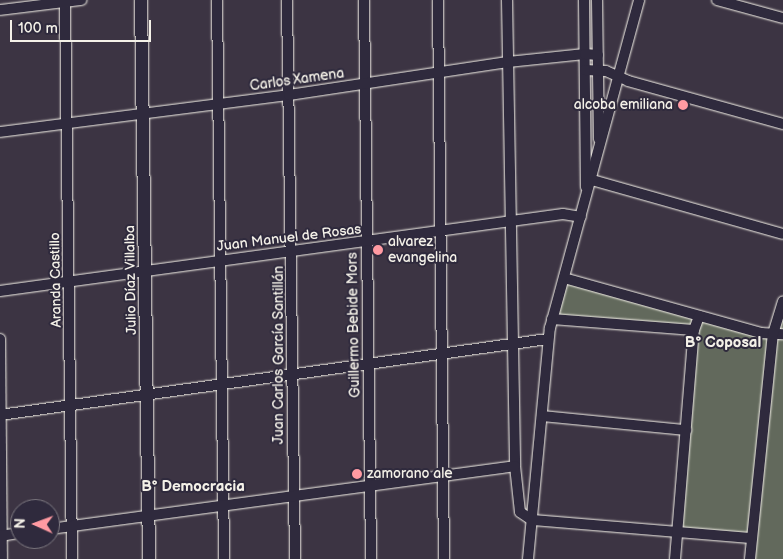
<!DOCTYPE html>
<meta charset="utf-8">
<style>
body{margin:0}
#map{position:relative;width:783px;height:559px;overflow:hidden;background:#3c3443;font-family:"Balsamiq Sans",sans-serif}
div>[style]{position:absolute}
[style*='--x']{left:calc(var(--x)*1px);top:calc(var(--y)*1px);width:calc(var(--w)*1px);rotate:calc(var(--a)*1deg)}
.green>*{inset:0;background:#62695c}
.roads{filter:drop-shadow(0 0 1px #f4f1e8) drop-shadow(0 0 1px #f4f1e8)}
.minor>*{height:10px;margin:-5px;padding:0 5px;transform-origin:5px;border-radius:5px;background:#2f2a3d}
.tertiary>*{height:12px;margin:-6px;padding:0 6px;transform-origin:6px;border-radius:6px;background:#2f2a3d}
.dots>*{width:14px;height:14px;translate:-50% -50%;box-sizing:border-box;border:2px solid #2f2a3d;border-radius:50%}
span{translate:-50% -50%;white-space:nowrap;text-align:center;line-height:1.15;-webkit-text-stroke:4px #2f2a3d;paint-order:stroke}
.street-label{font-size:14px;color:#f4f1e8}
.poi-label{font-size:14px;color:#f4f1e8}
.right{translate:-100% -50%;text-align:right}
.left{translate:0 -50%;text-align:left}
.neighbourhood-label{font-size:15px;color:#f4f1e8;font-weight:700}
.north{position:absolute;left:10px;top:499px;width:50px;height:50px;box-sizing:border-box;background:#2f2a3d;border:1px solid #7e7a81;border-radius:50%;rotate:272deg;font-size:14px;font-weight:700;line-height:20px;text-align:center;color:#f4f1e8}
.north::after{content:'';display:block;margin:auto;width:18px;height:22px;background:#ff9aa2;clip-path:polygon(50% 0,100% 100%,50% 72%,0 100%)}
.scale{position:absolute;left:10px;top:20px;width:141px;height:22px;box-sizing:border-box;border:2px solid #f4f1e8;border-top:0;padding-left:6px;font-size:15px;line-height:18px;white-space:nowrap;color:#f4f1e8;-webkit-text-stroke:4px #2f2a3d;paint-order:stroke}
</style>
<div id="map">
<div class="green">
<div style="clip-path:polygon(564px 278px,773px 334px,783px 302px,783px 559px,750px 559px,751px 538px,678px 532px,694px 330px,552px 319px)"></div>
</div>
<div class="roads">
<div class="minor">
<div style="--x:65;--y:0;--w:559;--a:89.28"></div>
<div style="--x:217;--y:0;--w:559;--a:89.28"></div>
<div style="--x:287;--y:0;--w:559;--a:89.18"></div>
<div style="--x:364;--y:0;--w:559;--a:89.28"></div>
<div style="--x:438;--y:0;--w:559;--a:89.39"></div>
<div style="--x:507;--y:0;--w:466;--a:89"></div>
<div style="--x:515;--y:466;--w:46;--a:83.8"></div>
<div style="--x:520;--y:512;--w:14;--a:34"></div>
<div style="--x:532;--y:520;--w:220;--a:4.7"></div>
<div style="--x:584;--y:0;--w:187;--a:89.4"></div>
<div style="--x:597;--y:0;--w:139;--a:89.2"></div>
<div style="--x:717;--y:0;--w:68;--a:15.3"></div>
<div style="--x:0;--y:10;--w:82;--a:-7"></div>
<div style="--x:585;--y:70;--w:21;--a:3"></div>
<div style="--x:606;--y:71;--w:24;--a:24"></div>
<div style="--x:628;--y:81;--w:161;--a:15.5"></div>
<div style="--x:0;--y:132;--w:291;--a:-7.3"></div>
<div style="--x:289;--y:95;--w:221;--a:-8.6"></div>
<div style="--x:508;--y:62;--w:77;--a:-5.9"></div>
<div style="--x:585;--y:54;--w:13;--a:4"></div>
<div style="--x:592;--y:180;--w:198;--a:15.8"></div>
<div style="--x:564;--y:278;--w:205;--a:15.6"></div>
<div style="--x:761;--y:333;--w:22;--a:3"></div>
<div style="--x:0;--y:291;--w:568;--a:-7.79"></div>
<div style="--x:563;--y:214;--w:18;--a:9"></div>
<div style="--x:552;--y:319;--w:142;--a:4.4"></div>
<div style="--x:0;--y:339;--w:220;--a:89.5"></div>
<div style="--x:0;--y:415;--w:553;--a:-7.9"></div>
<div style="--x:542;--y:416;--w:145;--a:5.6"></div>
<div style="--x:50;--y:529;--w:469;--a:-7.7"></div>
<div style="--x:0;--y:536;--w:20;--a:-9"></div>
<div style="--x:528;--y:559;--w:232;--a:-84.6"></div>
<div style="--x:550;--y:328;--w:340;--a:-74.8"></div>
<div style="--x:675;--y:559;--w:230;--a:-85.3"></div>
<div style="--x:694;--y:330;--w:15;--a:-70"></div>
<div style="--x:750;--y:559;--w:226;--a:-84.2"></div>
<div style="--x:773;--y:334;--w:34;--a:-73"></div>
</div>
<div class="tertiary">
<div style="--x:141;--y:0;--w:559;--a:89.18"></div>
</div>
</div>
<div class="dots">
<div style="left:683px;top:105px;background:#ff9aa2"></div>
<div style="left:378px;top:250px;background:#ff9aa2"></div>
<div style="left:357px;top:474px;background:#ff9aa2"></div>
</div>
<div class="street-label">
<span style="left:297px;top:80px;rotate:-8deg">Carlos Xamena</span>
<span style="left:289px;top:238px;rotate:-7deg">Juan Manuel de Rosas</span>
<span style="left:56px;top:280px;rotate:-91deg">Aranda Castillo</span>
<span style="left:131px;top:280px;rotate:-91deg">Julio Díaz Villalba</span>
<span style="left:354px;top:325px;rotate:-91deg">Guillermo Bebide Mors</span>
<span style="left:279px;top:355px;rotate:-90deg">Juan Carlos García Santillán</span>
</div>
<div class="poi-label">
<span class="right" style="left:673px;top:105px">alcoba emiliana</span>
<span class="left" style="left:388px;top:250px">alvarez<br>evangelina</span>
<span class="left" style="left:367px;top:474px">zamorano ale</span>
</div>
<div class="neighbourhood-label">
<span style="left:723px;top:343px">B° Coposal</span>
<span style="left:193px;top:487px">B° Democracia</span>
</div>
<div class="north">N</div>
<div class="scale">100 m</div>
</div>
